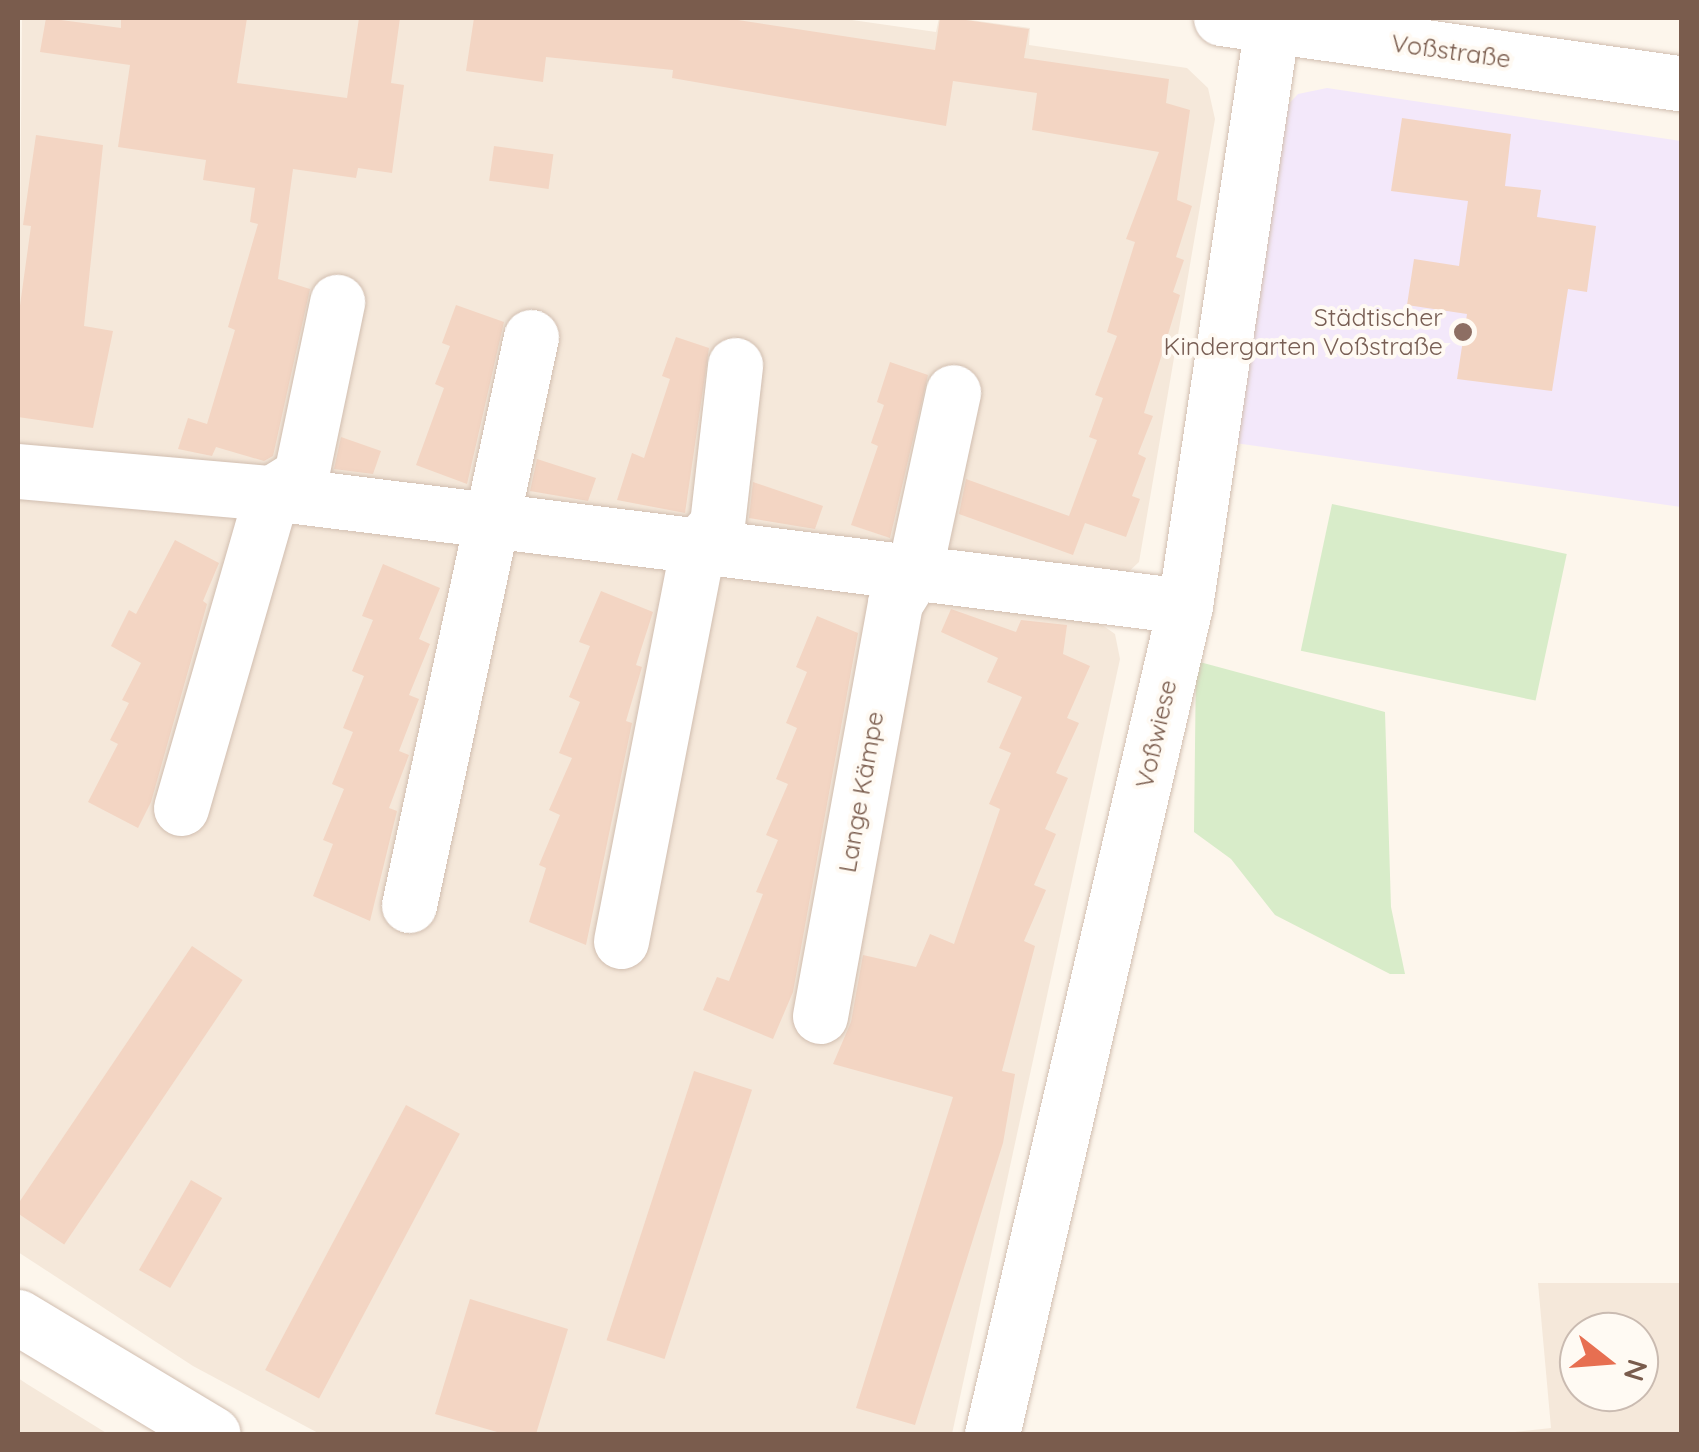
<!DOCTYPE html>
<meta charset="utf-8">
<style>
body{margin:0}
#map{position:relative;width:1699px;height:1452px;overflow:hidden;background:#fdf6ec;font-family:Quicksand,sans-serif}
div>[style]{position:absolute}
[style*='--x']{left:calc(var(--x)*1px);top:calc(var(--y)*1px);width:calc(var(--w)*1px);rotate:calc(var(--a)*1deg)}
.residential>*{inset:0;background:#f5e8da}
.education>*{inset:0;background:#f3e8fa}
.green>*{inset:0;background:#d8ecc9;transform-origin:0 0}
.building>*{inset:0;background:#f3d5c3;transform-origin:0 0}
.roads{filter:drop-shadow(0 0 2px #d1beb0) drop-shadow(0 0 2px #d1beb0)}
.minor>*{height:55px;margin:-27.5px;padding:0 27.5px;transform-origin:27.5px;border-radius:27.5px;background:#fff}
.dots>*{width:28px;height:28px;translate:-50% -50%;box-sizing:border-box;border:5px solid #fffaf3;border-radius:50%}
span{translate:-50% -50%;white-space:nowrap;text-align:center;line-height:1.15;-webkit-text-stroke:8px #fffaf3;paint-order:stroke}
.street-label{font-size:25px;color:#7a5c4d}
.education-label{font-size:25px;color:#785e54}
.right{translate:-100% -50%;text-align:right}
.frame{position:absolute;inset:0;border:20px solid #7a5c4d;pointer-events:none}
.north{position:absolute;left:1559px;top:1312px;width:100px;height:100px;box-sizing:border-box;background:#fffaf3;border:2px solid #cabbb1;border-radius:50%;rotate:107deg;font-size:28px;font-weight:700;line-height:40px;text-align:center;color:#7a5c4d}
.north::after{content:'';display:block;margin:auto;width:35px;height:45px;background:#e76f51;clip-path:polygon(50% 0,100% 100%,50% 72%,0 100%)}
</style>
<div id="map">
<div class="residential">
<div style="clip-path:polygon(22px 18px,838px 18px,936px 32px,939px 18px,956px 18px,1030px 28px,1029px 45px,1187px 68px,1208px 88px,1215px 119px,1139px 562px,1125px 575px,18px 445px)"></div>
<div style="clip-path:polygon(18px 491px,1098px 622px,1115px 634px,1120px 659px,952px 1434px,320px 1434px,193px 1366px,18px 1252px)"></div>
<div style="clip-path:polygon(evenodd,1538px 1283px,1681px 1283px,1681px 1434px,1497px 1434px,1551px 1428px,1538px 1283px,1639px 1332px,1639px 1392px,1579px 1392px,1579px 1332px,1639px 1332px)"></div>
<div style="clip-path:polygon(18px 1378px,27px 1384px,108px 1434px,18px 1434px)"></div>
</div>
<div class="education">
<div style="clip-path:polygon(1327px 88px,1681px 141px,1681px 507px,1228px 442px,1280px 113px,1298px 94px)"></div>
</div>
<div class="green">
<div style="left:1332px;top:504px;width:240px;height:150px;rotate:12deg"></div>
<div style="clip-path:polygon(1196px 661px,1385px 712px,1391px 907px,1405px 974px,1390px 974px,1275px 915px,1231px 859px,1194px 832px)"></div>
</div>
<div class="building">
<div style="clip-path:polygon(46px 18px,121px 28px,121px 18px,247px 18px,237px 83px,347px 98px,359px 18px,400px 18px,391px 83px,404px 85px,392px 173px,358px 168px,356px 178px,293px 169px,278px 279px,310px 289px,273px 456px,264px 461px,216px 447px,212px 456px,178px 449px,188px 418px,207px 424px,235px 330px,228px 327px,258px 224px,250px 222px,255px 188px,203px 180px,206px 160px,118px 147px,130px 65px,40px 52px)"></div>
<div style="clip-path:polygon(474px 18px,725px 18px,935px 50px,940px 18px,952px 18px,1029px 29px,1024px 58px,1169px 79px,1166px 103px,1190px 110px,1177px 200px,1192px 206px,1176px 257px,1184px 260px,1173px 292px,1180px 295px,1144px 413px,1153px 416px,1138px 454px,1146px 458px,1132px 496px,1140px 499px,1126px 537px,1085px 523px,1073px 555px,959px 514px,966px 479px,1069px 516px,1097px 440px,1089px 437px,1103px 398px,1095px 395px,1117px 336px,1107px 332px,1135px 242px,1126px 239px,1159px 152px,1032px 130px,1037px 93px,953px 81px,946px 126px,672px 78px,673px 70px,546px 57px,543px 82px,466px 71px)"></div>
<div style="clip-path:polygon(1402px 118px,1511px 134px,1505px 186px,1541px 190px,1537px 217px,1596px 226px,1587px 292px,1568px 289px,1552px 391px,1457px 379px,1467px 314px,1407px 305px,1414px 259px,1459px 266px,1468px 201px,1391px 191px)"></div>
<div style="clip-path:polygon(36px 135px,103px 145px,84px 326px,113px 331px,93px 428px,18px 417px,18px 320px,31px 226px,23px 225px)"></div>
<div style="left:494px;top:146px;width:60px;height:35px;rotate:8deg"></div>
<div style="clip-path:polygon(456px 305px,504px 322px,467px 484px,416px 465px,444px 388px,435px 384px,450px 346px,442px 343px)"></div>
<div style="clip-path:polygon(676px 337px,709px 348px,685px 513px,617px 500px,632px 453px,644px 458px,670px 379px,662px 376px)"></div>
<div style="clip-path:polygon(890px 362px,928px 375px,890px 538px,851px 525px,878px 446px,871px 443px,884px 405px,877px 402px)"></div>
<div style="clip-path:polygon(341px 437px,381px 451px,373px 474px,334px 469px)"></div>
<div style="clip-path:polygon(537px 459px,596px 478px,588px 501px,530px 491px)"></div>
<div style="clip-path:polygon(753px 482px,823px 506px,815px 529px,749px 518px)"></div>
<div style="clip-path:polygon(175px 540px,219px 563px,203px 601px,207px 604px,151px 802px,138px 828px,88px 802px,118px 744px,110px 740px,129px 703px,122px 700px,141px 663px,111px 646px,129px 610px,136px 614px)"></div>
<div style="clip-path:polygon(383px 564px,440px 588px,419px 639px,430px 644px,409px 695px,419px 699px,399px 751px,409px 755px,389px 808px,397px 811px,370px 921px,313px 896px,333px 844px,323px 840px,344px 789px,332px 784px,353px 732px,343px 728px,364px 676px,352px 671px,373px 620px,362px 616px)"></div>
<div style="clip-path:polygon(601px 591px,653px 612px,636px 665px,642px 667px,626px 721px,632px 723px,586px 945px,529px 922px,546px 868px,539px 865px,560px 815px,549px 810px,572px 758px,559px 753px,580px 702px,569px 697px,590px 646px,579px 642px)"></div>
<div style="clip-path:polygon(951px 609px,1016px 632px,1021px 620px,1067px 625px,1063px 654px,1090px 666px,1067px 718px,1079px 723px,1056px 773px,1068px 778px,1045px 829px,1056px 834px,1034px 885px,1046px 890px,1024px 941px,1035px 946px,1002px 1071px,1015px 1074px,1003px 1143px,915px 1425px,856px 1408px,953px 1097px,833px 1064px,851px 1022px,863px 955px,916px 967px,930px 934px,954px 944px,1000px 809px,989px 804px,1011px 753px,999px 748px,1022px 697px,987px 682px,998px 658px,941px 632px)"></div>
<div style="clip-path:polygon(817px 616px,858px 633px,793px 992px,773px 1039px,703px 1010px,717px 977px,729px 981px,763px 894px,756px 892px,778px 840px,766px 835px,788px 784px,776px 779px,797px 728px,786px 723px,807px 672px,796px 667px)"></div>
<div style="left:192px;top:946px;width:61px;height:319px;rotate:34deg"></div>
<div style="left:694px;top:1071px;width:61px;height:283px;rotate:18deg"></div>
<div style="left:406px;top:1105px;width:61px;height:300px;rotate:28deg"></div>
<div style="left:191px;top:1180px;width:36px;height:104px;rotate:30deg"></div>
<div style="clip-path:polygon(470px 1299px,568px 1329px,536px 1434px,504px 1434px,435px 1414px)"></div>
</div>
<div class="roads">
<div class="minor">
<div style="--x:1221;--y:18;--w:466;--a:8.1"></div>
<div style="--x:18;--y:471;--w:255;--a:5"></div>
<div style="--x:272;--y:493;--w:920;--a:7.06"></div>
<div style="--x:181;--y:808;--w:328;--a:-73.9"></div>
<div style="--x:272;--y:493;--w:34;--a:-32"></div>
<div style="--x:301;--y:475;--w:177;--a:-78.2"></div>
<div style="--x:409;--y:905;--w:581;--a:-77.88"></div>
<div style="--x:621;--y:941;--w:402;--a:-79"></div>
<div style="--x:698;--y:546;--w:29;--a:-49"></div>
<div style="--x:717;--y:524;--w:160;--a:-83.5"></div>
<div style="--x:820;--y:1016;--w:420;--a:-79.7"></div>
<div style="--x:895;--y:603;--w:36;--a:-58"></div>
<div style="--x:914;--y:573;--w:185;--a:-77.8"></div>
<div style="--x:18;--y:1317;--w:227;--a:31"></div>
<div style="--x:992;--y:1434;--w:850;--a:-76.88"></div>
<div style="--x:1185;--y:606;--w:595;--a:-81.49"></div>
</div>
</div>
<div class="dots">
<div style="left:1463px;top:332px;background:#8d6e63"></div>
</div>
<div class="street-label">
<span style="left:1451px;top:51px;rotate:8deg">Voßstraße</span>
<span style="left:1156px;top:734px;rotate:-77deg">Voßwiese</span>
<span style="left:861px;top:792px;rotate:-80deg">Lange Kämpe</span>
</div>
<div class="education-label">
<span class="right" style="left:1443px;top:332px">Städtischer<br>Kindergarten Voßstraße</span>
</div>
<div class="frame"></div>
<div class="north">N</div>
</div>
